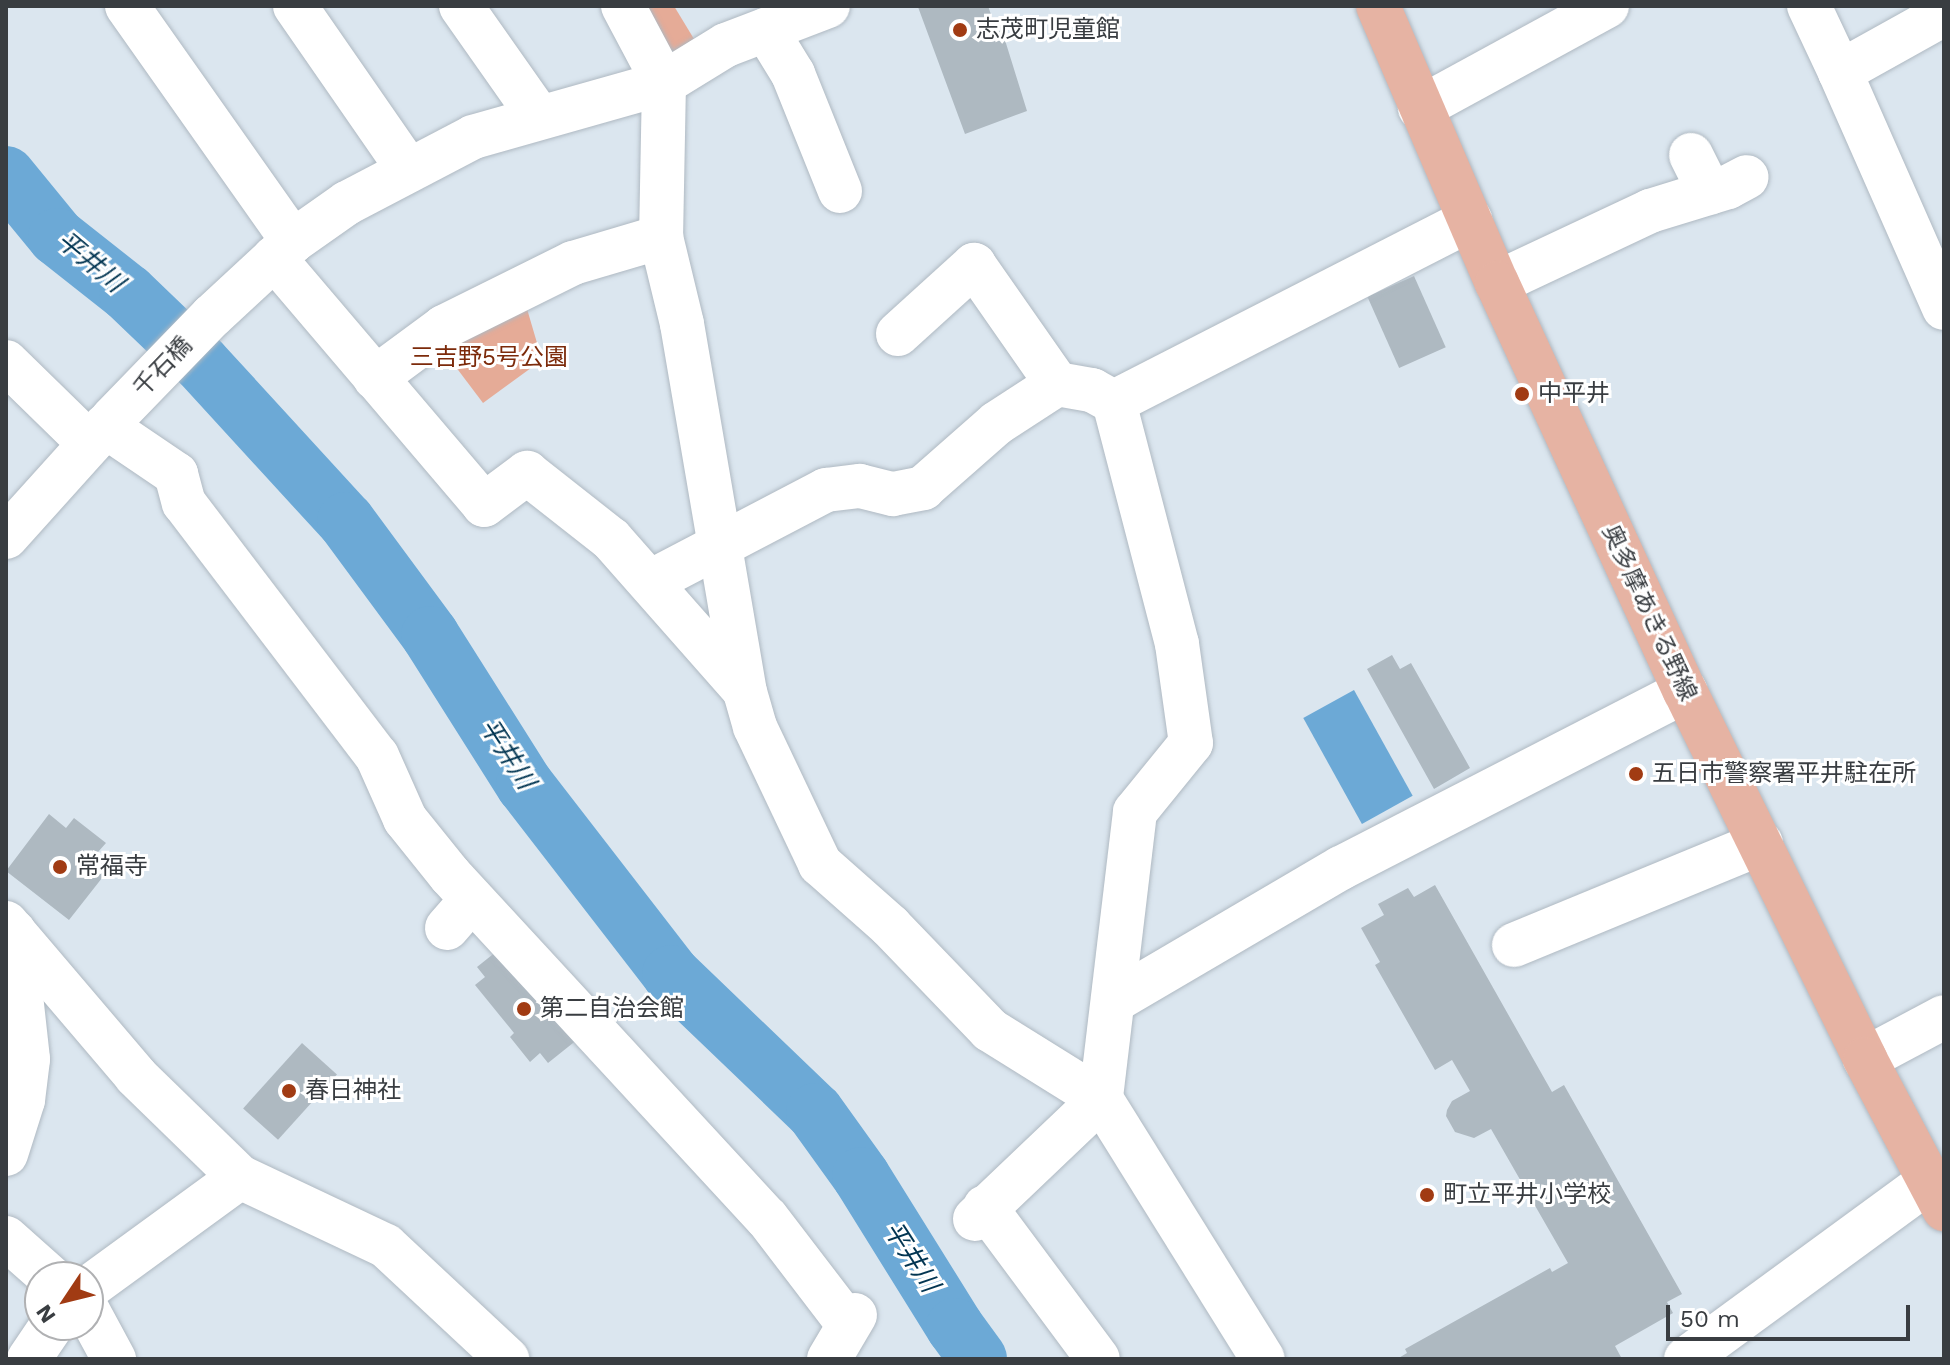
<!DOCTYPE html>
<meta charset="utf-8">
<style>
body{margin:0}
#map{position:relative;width:1950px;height:1365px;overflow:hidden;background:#dbe6ef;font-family:"Work Sans","Noto Sans JP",sans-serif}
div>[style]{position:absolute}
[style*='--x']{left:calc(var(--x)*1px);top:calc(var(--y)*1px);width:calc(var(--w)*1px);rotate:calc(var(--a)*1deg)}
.green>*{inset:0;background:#e5ab97}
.water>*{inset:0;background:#6ca9d6;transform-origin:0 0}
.river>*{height:58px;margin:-29px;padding:0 29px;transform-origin:29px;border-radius:29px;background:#6ca9d6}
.building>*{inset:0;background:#aeb9c1;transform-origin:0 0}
.roads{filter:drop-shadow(0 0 2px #afb9c2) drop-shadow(0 0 2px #afb9c2)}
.minor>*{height:44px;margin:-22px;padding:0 22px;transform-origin:22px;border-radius:22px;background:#fff}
.major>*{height:44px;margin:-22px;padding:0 22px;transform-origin:22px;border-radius:22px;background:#e6b3a3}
.dots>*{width:22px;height:22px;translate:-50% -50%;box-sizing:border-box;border:4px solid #fff;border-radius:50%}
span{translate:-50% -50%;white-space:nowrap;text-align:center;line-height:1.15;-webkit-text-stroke:6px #fff;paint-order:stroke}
.poi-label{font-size:24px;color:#393d41}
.left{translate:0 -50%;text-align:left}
.park-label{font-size:24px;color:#7c2a0a}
.street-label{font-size:24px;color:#393d41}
.water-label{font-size:26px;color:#023552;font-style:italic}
.frame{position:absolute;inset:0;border:8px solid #393d41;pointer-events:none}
.north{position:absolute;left:24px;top:1261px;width:80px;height:80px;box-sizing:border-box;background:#fff;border:2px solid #b0b1b3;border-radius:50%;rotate:235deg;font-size:22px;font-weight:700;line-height:32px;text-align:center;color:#393d41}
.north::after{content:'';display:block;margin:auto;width:28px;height:36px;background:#a13b13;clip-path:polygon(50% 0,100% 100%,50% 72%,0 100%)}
.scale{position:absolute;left:1666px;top:1305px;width:244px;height:36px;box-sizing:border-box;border:4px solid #393d41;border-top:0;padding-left:10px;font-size:24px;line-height:28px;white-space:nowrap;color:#393d41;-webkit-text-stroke:6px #fff;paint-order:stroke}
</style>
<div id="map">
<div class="green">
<div style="clip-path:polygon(638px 6px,674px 6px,694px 39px,669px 55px)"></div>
<div style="clip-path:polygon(525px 302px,542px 360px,483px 403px,440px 346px)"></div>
</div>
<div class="water">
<div style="left:1354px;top:690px;width:121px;height:58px;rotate:61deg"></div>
</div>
<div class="river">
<div style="--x:6;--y:175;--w:80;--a:50.6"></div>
<div style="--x:57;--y:237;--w:90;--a:38.3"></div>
<div style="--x:128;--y:293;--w:101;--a:43.8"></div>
<div style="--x:201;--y:363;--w:214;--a:47.5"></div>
<div style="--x:346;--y:521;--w:142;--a:53.6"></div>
<div style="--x:430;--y:635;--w:178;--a:57.7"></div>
<div style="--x:525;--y:785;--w:239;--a:52.3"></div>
<div style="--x:671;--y:974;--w:199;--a:43.8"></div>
<div style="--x:815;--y:1112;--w:79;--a:54.3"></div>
<div style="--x:861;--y:1176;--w:178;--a:58.1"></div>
<div style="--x:955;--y:1327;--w:39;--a:54"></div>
</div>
<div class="building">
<div style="clip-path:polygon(922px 6px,988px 6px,995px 26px,1000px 24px,1027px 111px,965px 134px,918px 7px)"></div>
<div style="left:1414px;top:276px;width:78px;height:51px;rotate:66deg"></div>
<div style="clip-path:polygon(1392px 655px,1400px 669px,1411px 663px,1470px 768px,1434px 789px,1367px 669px)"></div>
<div style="clip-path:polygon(49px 814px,66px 828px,74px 818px,106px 843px,98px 852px,113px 864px,69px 920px,6px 871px)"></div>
<div style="clip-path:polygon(1435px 885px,1552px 1092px,1564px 1085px,1682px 1294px,1667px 1302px,1673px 1313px,1615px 1346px,1622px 1359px,1397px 1359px,1407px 1353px,1405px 1349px,1550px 1268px,1552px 1272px,1568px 1263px,1491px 1129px,1474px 1138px,1455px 1132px,1446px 1116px,1447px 1110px,1452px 1101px,1470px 1091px,1452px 1060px,1435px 1070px,1375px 965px,1380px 962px,1361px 928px,1384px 915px,1378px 904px,1408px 888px,1414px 897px)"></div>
<div style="clip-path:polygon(502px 947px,578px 1039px,548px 1063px,540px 1053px,530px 1062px,510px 1037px,514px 1033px,475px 985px,485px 977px,477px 967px)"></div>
<div style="left:302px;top:1043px;width:47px;height:88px;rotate:42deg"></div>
</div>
<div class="roads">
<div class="minor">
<div style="--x:127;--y:6;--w:288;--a:54.8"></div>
<div style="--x:295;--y:6;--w:198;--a:55.3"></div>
<div style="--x:461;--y:6;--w:136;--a:54.9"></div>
<div style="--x:623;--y:6;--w:87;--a:62"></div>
<div style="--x:664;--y:83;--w:154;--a:91.1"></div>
<div style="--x:661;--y:237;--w:89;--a:76.4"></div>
<div style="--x:682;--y:324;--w:373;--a:80.3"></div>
<div style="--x:745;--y:692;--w:36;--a:74"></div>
<div style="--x:755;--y:727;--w:152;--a:64.6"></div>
<div style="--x:820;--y:864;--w:94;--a:41.5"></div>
<div style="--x:890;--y:926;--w:144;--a:46.1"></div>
<div style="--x:990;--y:1030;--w:131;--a:31.9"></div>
<div style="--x:1101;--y:1099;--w:306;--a:58.1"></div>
<div style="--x:1809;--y:6;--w:73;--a:64.8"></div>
<div style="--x:1840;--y:72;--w:119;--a:-29.1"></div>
<div style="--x:766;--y:30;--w:52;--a:58.5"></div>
<div style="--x:793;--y:74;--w:126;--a:68.1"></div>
<div style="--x:1840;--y:72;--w:258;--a:66.2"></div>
<div style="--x:1420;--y:108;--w:213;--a:-28.6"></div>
<div style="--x:1691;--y:155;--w:42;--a:63.4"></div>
<div style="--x:274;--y:258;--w:324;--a:49.6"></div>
<div style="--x:484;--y:505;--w:54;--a:-36.7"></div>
<div style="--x:527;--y:473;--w:107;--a:38.2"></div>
<div style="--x:611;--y:539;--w:201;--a:48.6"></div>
<div style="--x:1497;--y:283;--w:169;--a:-25.2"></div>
<div style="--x:1650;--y:211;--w:82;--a:-17.1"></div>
<div style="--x:1728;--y:187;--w:21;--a:-28"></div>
<div style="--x:898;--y:334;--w:103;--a:-42.2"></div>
<div style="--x:974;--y:265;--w:145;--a:55.1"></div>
<div style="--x:1057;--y:384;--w:36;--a:10"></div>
<div style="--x:1092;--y:390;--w:25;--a:29"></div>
<div style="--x:1114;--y:402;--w:250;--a:75.4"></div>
<div style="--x:1177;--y:644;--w:100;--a:82"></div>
<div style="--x:1191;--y:743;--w:89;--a:129.1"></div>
<div style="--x:1135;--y:812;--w:289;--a:96.8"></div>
<div style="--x:1101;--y:1099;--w:174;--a:136.4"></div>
<div style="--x:6;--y:362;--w:117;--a:44.3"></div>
<div style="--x:375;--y:378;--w:86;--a:-36.5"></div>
<div style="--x:444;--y:327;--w:144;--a:-26.4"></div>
<div style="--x:573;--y:263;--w:92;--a:-16.5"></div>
<div style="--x:1114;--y:402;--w:400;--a:-27.1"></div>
<div style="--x:105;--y:426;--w:86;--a:34.1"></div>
<div style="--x:176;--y:474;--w:30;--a:75"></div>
<div style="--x:184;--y:503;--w:318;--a:52.7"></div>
<div style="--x:377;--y:756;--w:69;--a:66"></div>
<div style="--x:405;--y:819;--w:72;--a:51.2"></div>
<div style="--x:450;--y:875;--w:467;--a:47.3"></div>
<div style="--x:767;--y:1218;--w:133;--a:52.6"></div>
<div style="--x:6;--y:537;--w:160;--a:-48"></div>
<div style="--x:113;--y:418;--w:142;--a:-45.9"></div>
<div style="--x:212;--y:316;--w:110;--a:-42.8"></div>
<div style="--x:293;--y:241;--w:66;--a:-35.1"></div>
<div style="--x:347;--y:203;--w:142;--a:-27.6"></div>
<div style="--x:473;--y:137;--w:198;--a:-15.8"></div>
<div style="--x:664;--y:83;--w:73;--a:-31.5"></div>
<div style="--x:726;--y:45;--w:109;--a:-20.9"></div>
<div style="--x:650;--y:582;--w:199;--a:-27.6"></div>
<div style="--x:826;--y:490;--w:34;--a:-7"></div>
<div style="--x:860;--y:486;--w:34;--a:14"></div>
<div style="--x:893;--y:494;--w:31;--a:-11"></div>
<div style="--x:923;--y:488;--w:98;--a:-41.3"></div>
<div style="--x:997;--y:423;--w:72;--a:-33"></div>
<div style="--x:6;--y:923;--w:201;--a:49.6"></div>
<div style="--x:136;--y:1076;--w:145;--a:44.2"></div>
<div style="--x:240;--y:1177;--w:161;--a:25.3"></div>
<div style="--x:386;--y:1246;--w:166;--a:43"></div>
<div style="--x:447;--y:928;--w:38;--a:-49"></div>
<div style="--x:1514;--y:945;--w:267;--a:-22.4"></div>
<div style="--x:1114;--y:1001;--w:263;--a:-30.4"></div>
<div style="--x:1341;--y:868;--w:387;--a:-27.2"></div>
<div style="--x:1865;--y:1059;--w:89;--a:-28"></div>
<div style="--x:6;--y:1154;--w:57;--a:-72.5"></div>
<div style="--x:23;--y:1100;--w:41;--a:-83"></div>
<div style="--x:28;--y:1059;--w:128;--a:-96.3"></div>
<div style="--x:985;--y:1207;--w:189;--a:53.4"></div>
<div style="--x:6;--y:1238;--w:59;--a:41.6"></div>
<div style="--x:88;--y:1288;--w:188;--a:-36.1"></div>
<div style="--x:88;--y:1311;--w:55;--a:61.6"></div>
<div style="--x:29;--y:1359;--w:41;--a:-55.9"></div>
<div style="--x:829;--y:1359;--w:51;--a:-59.4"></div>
<div style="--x:1686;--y:1359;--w:301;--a:-36.2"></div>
</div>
<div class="major">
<div style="--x:1378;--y:6;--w:301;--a:66.8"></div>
<div style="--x:1497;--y:283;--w:449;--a:65.3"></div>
<div style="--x:1685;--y:691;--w:410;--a:63.9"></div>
<div style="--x:1865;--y:1059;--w:170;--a:62.2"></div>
</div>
</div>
<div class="dots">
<div style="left:960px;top:30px;background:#a13b13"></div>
<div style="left:1522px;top:394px;background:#a13b13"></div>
<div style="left:1636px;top:774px;background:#a13b13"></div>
<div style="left:60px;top:867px;background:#a13b13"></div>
<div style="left:524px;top:1009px;background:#a13b13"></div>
<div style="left:289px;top:1091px;background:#a13b13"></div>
<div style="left:1427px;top:1195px;background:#a13b13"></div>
</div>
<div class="poi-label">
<span class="left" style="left:976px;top:30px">志茂町児童館</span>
<span class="left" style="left:1538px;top:394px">中平井</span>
<span class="left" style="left:1652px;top:774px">五日市警察署平井駐在所</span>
<span class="left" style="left:76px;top:867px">常福寺</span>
<span class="left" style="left:540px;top:1009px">第二自治会館</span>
<span class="left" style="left:305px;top:1091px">春日神社</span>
<span class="left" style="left:1443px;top:1195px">町立平井小学校</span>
</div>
<div class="park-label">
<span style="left:489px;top:358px">三吉野5号公園</span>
</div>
<div class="street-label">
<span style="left:163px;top:367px;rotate:-46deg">千石橋</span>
<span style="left:1649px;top:613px;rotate:65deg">奥多摩あきる野線</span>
</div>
<div class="water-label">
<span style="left:90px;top:262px;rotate:40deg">平井川</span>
<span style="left:507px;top:754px;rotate:57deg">平井川</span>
<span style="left:911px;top:1257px;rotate:57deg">平井川</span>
</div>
<div class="frame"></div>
<div class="north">N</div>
<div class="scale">50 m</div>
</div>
